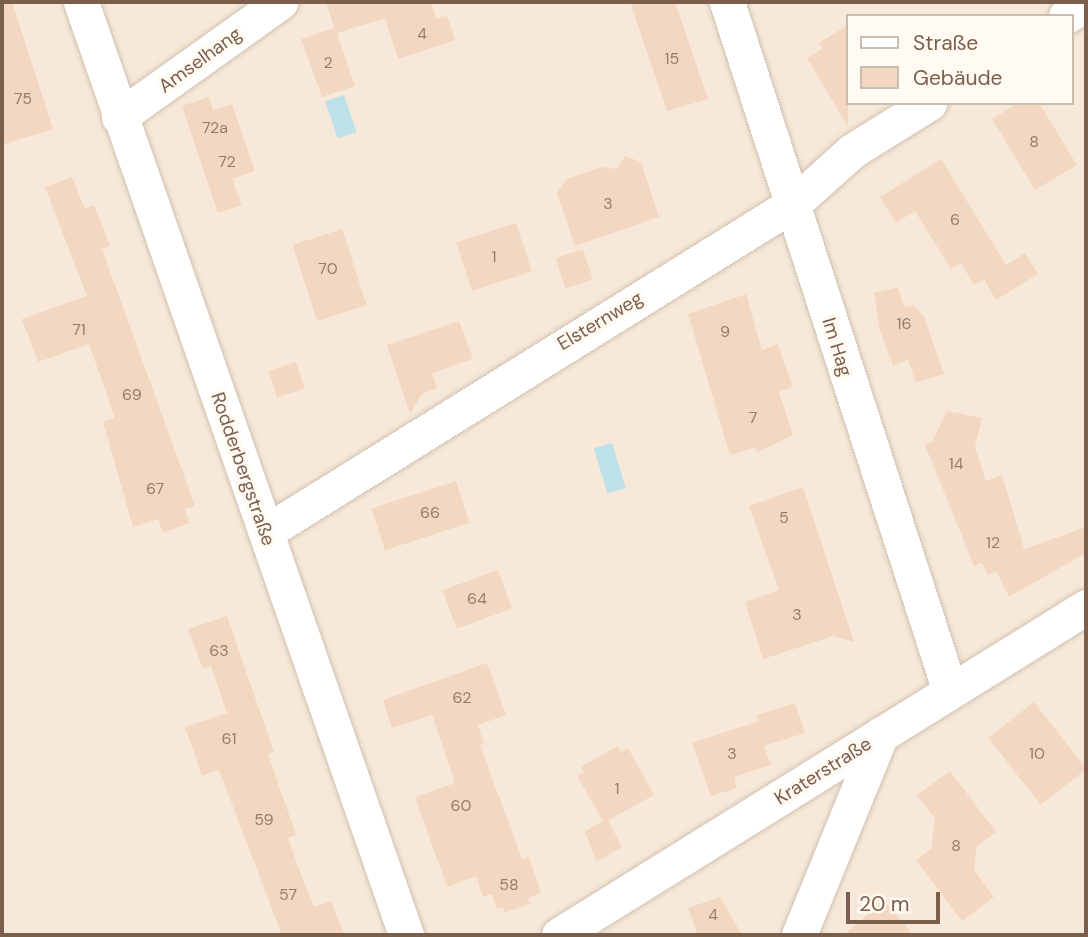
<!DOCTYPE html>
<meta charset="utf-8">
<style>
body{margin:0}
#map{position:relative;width:1088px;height:937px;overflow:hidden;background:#fdf7eb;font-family:"DM Sans",sans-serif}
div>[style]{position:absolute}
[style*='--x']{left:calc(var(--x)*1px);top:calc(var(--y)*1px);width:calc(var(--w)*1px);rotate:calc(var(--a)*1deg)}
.residential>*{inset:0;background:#f6e9d9}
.water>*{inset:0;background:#bde1e9;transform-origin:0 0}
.building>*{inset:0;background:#f4d7c1;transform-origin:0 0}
.roads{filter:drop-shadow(0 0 2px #d2bfaf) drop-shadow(0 0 2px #d2bfaf)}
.minor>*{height:35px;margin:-17.5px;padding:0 17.5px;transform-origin:17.5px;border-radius:17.5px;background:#fff}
span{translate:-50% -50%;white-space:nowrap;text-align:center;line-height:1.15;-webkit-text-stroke:7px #fffaf2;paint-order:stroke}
.number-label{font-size:16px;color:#997c68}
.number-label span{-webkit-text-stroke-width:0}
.street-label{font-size:19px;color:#7b5e4b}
.frame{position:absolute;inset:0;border:4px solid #7b5e4b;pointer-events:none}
.legend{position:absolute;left:846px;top:14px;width:228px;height:91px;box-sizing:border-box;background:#fffaf2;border:2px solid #cabcaf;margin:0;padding:9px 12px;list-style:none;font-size:21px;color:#7b5e4b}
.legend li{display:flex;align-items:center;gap:14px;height:35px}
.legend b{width:35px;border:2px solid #cabcaf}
.scale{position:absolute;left:846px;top:892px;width:94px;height:32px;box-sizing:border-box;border:4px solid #7b5e4b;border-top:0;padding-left:9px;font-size:21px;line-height:24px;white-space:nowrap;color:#7b5e4b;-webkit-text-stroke:5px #fffaf2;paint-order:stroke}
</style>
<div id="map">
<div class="residential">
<div style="clip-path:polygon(evenodd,2px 2px,1086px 2px,1086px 935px,2px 935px,2px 2px,848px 16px,1072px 16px,1072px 103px,848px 103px,848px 16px)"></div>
</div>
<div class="water">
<div style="left:344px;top:95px;width:39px;height:20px;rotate:71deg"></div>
<div style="left:612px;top:443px;width:47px;height:19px;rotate:73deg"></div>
</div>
<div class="building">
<div style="clip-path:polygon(2px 2px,12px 2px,53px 129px,2px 145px)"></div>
<div style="clip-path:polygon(326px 2px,431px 2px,436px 19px,447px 15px,455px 40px,398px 59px,385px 18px,337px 33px,355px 86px,322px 97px,301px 39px,334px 28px)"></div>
<div style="clip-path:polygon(630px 2px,675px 2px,708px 99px,667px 111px)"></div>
<div style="clip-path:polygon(848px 25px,848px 127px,807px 58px,822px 49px,819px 43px)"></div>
<div style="clip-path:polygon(209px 97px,213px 110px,232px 104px,255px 171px,232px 179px,242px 205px,218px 213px,182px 106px)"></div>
<div style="clip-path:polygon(1018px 103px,1039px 103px,1077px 165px,1035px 190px,992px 119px)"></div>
<div style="clip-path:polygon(625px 156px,641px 162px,659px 217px,575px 246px,557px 193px,567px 179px,601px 167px,617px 169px)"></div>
<div style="clip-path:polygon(941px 159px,1006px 265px,1025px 253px,1038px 274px,996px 300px,984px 279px,974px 285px,961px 263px,951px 269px,915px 211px,896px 223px,880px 197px)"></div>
<div style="clip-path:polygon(72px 177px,85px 209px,94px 205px,110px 246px,102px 249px,195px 506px,185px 509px,189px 523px,163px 533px,158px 519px,133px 527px,103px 422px,115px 418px,89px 344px,38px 362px,22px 319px,87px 296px,45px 187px)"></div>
<div style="left:516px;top:223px;width:51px;height:63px;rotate:72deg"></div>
<div style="left:342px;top:229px;width:80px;height:52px;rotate:72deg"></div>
<div style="left:583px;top:249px;width:32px;height:29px;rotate:72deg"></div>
<div style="clip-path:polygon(898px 287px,904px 307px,914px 305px,924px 317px,944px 374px,916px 383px,908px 360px,893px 366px,880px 331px,874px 293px)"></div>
<div style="clip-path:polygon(746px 294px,762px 350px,778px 344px,784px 362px,793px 387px,779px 392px,793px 435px,757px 452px,756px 447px,730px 455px,688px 314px)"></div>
<div style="clip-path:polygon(459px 321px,473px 359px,432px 373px,437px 388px,422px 394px,410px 414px,387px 345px)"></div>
<div style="left:296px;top:362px;width:28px;height:29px;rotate:72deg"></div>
<div style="clip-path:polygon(947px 411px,982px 418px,975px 447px,986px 481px,1002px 475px,1024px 549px,1086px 527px,1086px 553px,1009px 597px,996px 571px,988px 575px,982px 563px,974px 566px,925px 445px,932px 442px)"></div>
<div style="left:456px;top:481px;width:44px;height:89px;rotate:72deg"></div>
<div style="clip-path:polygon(803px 487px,854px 642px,833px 636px,763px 659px,745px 602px,779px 590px,749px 506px)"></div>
<div style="left:498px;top:570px;width:41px;height:59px;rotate:70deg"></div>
<div style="clip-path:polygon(227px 616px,274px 752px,268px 754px,296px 835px,288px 838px,304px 883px,314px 907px,331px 901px,344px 935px,282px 935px,219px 770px,202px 776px,185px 727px,227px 713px,211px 666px,203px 669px,188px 629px)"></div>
<div style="clip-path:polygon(487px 663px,506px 715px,478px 725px,484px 744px,480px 745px,522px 859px,529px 857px,541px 893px,528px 898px,530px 904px,504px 913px,503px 907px,497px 909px,492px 894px,483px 897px,476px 876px,447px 887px,415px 797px,455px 783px,432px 715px,392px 728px,383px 700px)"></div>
<div style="left:1034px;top:702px;width:85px;height:58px;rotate:52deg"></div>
<div style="clip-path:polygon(795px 703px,805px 733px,764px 746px,771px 765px,734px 777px,737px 788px,711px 796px,692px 743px,759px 721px,756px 715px)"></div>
<div style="clip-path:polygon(618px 746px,621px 752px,628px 748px,654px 795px,608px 820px,622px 847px,596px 862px,585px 831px,603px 821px,577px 776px,584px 772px,581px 767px)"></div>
<div style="clip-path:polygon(950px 771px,996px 832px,977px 846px,974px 870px,994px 897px,962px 921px,916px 860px,931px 849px,935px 819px,917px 795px)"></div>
<div style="clip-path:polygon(720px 897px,742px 935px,698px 935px,688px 908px)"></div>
<div style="clip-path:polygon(884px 900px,913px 935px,844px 935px)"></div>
</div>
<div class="roads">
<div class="minor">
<div style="--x:81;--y:2;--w:988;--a:70.79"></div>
<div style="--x:727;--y:2;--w:724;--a:72.07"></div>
<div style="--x:1066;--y:16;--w:23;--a:-31"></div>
<div style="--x:119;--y:117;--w:198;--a:-35.5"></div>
<div style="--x:266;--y:532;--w:621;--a:-31.9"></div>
<div style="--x:793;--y:204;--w:79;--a:-41.9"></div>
<div style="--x:852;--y:151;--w:91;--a:-31.9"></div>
<div style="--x:559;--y:935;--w:621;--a:-31.9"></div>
<div style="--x:799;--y:935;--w:217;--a:-67.8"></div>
</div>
</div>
<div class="number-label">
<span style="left:422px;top:34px">4</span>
<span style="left:672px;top:59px">15</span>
<span style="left:328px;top:63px">2</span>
<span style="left:23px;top:99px">75</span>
<span style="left:215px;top:128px">72a</span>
<span style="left:1034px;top:142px">8</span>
<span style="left:227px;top:162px">72</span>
<span style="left:608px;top:204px">3</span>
<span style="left:955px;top:220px">6</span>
<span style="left:494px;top:257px">1</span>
<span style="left:328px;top:269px">70</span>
<span style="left:904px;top:324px">16</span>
<span style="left:79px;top:330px">71</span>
<span style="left:725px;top:332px">9</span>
<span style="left:132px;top:395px">69</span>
<span style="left:753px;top:418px">7</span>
<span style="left:956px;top:464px">14</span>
<span style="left:155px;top:489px">67</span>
<span style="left:430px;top:513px">66</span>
<span style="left:784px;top:518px">5</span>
<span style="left:993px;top:543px">12</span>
<span style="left:477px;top:599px">64</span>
<span style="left:797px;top:615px">3</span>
<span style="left:219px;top:651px">63</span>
<span style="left:462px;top:698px">62</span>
<span style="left:229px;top:739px">61</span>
<span style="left:732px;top:754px">3</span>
<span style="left:1037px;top:754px">10</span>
<span style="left:617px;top:789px">1</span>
<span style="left:461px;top:806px">60</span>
<span style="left:264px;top:820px">59</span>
<span style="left:956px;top:846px">8</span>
<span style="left:509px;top:885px">58</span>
<span style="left:288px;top:895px">57</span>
<span style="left:713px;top:915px">4</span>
</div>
<div class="street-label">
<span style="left:200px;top:60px;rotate:-36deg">Amselhang</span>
<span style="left:600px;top:321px;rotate:-31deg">Elsternweg</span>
<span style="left:837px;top:347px;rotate:73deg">Im Hag</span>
<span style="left:243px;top:469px;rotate:71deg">Rodderbergstraße</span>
<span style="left:823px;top:771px;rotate:-32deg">Kraterstraße</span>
</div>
<div class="frame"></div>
<ul class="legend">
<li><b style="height:9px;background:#fff"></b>Straße</li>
<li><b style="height:19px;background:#f4d7c1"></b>Gebäude</li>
</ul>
<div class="scale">20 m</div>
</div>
